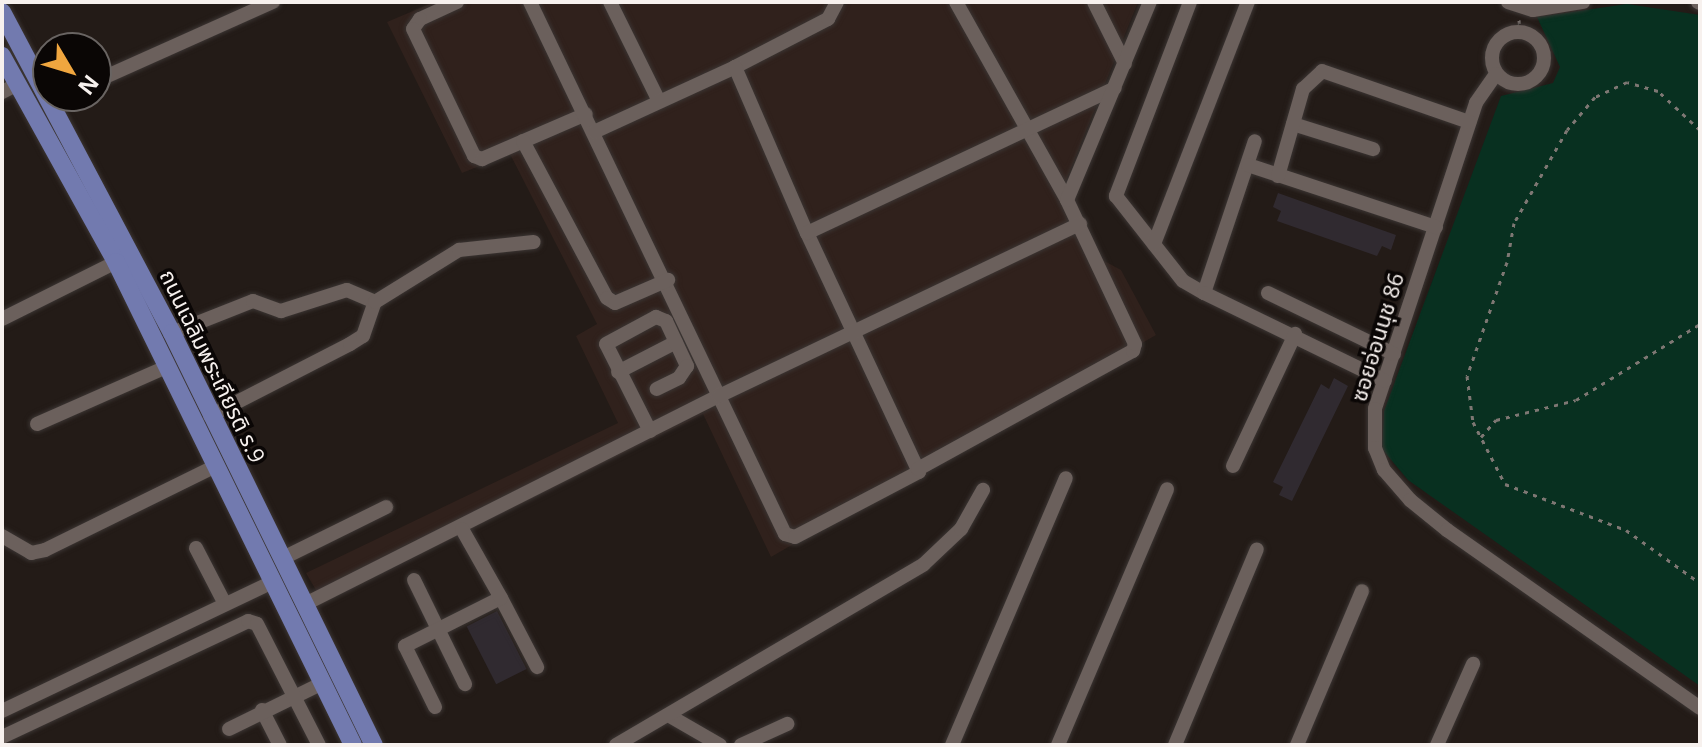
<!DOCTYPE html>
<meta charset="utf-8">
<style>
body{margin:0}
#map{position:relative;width:1702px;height:747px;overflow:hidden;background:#231b17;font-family:"Open Sans","Noto Sans Thai",sans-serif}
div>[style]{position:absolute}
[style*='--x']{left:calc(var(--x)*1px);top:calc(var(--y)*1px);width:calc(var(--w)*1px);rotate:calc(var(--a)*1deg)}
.built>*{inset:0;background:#30211c}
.green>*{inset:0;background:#083020}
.building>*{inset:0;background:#302a30;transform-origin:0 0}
.path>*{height:3px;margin-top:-1.5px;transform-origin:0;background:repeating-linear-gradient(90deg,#7e7773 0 4px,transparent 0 10px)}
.roads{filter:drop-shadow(0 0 2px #3b3533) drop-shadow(0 0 2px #3b3533)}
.minor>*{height:14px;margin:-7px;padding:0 7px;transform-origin:7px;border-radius:7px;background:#6b605c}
.minor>.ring{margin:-7px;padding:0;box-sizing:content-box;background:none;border:14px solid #6b605c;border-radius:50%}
.major>*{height:18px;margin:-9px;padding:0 9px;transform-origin:9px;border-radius:9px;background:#727aaf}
span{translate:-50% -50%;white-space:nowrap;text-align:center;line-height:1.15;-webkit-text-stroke:7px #0a0605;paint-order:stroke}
.street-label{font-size:22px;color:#f7f1ee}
.frame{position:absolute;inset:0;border:4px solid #f7f1ee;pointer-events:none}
.north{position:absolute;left:32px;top:32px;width:80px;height:80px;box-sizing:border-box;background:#0a0605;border:2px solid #696462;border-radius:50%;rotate:128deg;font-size:22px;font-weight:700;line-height:32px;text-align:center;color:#f7f1ee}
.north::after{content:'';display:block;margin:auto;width:28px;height:36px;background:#f0a63f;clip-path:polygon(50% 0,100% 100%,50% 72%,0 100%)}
</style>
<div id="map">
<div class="built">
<div style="clip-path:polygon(434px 2px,828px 2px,831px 9px,854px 2px,1138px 2px,1059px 198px,1086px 251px,1121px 270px,1156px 335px,771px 557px,703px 414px,323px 602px,306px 573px,618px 423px,576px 336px,597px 324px,510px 154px,462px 173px,387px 22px)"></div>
</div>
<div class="green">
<div style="clip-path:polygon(1627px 4px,1700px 15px,1700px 686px,1408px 480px,1382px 449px,1384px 411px,1501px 96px,1553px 83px,1560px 67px,1537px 17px)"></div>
</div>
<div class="building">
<div style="clip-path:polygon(1278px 193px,1396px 235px,1391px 250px,1382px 246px,1377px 256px,1277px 221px,1281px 211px,1273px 207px)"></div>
<div style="clip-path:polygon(1334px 378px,1348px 386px,1292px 501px,1279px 495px,1283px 487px,1273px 482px,1321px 384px,1329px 389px)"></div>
<div style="left:497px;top:611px;width:65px;height:34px;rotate:63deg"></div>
</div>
<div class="path">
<div style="--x:1519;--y:20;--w:12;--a:85"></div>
<div style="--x:1700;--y:130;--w:57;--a:-137.1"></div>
<div style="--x:1658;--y:91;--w:32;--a:-164"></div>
<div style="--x:1627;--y:82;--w:35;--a:155"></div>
<div style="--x:1595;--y:97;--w:43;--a:130.3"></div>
<div style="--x:1567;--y:130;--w:107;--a:119.7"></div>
<div style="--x:1514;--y:223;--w:40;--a:100"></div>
<div style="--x:1507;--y:262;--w:121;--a:109.3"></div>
<div style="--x:1467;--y:376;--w:46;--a:82.6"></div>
<div style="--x:1473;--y:422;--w:70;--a:62.7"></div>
<div style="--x:1505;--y:484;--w:129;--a:20.8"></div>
<div style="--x:1626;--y:530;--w:91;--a:35.6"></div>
<div style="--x:1481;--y:437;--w:23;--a:-49"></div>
<div style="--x:1496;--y:420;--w:82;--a:-14"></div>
<div style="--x:1576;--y:400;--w:145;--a:-31.5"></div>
</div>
<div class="roads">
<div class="minor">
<div style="--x:457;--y:2;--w:41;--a:155.3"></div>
<div style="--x:420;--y:19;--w:12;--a:125"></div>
<div style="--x:413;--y:29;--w:141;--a:64.3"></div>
<div style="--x:474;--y:156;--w:9;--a:21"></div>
<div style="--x:482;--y:159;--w:113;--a:-23.4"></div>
<div style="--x:530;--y:2;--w:590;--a:64.39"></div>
<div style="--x:785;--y:534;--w:10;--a:17"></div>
<div style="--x:795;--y:537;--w:140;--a:-27.7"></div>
<div style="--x:919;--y:472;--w:264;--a:-115.1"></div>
<div style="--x:610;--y:2;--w:108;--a:63.7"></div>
<div style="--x:956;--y:2;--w:227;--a:60.7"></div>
<div style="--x:1094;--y:2;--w:69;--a:63.4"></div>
<div style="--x:1190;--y:2;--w:208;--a:110.9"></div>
<div style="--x:1116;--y:196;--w:108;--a:51.8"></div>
<div style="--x:1183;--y:281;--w:24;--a:30"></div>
<div style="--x:1204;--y:293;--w:160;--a:-71.5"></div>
<div style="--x:1508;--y:2;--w:26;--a:18"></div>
<div style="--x:1533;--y:10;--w:51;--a:-9.1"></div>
<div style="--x:1698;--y:2;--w:2;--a:27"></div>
<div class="ring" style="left:1492px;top:32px;width:38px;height:38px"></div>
<div style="--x:735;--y:67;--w:105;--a:-27.3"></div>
<div style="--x:828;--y:19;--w:19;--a:-62"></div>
<div style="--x:1496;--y:74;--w:35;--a:125"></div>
<div style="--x:1476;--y:103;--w:322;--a:108.3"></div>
<div style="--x:1375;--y:409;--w:39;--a:90"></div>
<div style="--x:1375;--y:448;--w:24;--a:68"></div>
<div style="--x:1384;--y:470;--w:40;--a:49"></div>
<div style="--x:1410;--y:500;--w:48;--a:39"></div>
<div style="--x:1447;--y:530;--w:309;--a:35.1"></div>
<div style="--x:96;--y:81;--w:194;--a:-24.1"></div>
<div style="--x:2;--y:92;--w:18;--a:-27"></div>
<div style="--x:1293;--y:124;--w:84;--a:17.4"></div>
<div style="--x:594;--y:132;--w:155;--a:-24.7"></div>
<div style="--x:735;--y:67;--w:181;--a:66.6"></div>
<div style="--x:807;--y:233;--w:340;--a:-25.2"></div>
<div style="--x:523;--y:141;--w:178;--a:61.9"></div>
<div style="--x:607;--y:298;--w:9;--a:32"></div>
<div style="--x:615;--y:303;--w:58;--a:-23.5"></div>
<div style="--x:1248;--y:165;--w:198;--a:18.3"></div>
<div style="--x:1278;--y:176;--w:91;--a:-74"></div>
<div style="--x:1303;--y:89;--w:26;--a:-43"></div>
<div style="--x:1322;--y:71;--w:156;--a:19.1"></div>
<div style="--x:1154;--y:244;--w:260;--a:-68.8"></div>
<div style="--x:1204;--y:293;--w:201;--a:25.9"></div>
<div style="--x:1268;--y:293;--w:140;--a:25.8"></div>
<div style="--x:2;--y:319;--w:127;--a:-26.6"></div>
<div style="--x:172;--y:333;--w:87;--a:-21.6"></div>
<div style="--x:253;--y:301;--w:30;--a:20"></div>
<div style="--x:281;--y:311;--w:69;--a:-17.7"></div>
<div style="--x:347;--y:290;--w:30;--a:23"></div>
<div style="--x:618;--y:372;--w:65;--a:-27.3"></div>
<div style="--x:210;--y:416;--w:157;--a:-27.2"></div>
<div style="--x:350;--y:344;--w:15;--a:-32"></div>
<div style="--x:363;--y:336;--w:36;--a:-71"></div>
<div style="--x:375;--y:302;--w:99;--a:-31.8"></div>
<div style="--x:459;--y:250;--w:75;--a:-6.1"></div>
<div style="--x:37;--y:424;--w:141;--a:-23.8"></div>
<div style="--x:650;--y:431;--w:97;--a:-116.8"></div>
<div style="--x:606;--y:344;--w:57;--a:-28.4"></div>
<div style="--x:656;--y:317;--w:11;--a:22"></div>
<div style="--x:666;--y:321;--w:50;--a:65"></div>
<div style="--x:687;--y:366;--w:14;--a:124"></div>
<div style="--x:679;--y:378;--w:25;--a:154"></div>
<div style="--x:1233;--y:466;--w:146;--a:-64.8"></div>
<div style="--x:918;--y:469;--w:245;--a:-28.8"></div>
<div style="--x:1133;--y:351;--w:7;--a:-74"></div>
<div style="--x:1135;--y:344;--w:159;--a:-115.3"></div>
<div style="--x:1067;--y:200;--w:215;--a:-67.3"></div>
<div style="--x:2;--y:536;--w:34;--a:30"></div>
<div style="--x:31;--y:553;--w:14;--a:-12"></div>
<div style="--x:45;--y:550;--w:188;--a:-26.2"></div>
<div style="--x:196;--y:548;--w:63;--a:62.6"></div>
<div style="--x:283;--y:558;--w:115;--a:-26.3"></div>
<div style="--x:414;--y:580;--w:116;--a:63.9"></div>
<div style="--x:501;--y:598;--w:78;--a:62.4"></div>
<div style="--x:305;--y:604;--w:463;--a:-26.7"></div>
<div style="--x:719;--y:396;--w:400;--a:-25.5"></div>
<div style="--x:435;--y:707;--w:68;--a:-116.2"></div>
<div style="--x:405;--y:646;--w:107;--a:-26.6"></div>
<div style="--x:501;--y:598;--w:79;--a:-119.5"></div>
<div style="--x:262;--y:710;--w:39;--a:63"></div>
<div style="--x:2;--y:711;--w:300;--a:-25.5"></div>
<div style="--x:668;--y:715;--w:60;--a:30"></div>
<div style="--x:229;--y:729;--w:105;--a:-26.1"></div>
<div style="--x:2;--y:737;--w:272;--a:-25.2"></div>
<div style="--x:248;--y:621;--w:9;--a:18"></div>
<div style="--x:257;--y:624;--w:136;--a:62.9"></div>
<div style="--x:616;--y:745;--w:357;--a:-30.4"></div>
<div style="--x:924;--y:564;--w:51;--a:-43.4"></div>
<div style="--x:961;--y:529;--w:45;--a:-60.6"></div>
<div style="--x:741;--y:745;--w:51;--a:-24.5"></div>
<div style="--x:952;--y:745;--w:290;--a:-66.9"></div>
<div style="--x:1058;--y:745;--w:278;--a:-66.9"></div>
<div style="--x:1175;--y:745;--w:212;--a:-67.3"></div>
<div style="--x:1297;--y:745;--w:167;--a:-67.1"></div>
<div style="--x:1437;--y:745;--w:89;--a:-66"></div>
</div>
<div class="major">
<div style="--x:2;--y:12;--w:363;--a:62.1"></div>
<div style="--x:172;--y:333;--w:459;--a:63.9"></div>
<div style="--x:2;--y:56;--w:235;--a:61"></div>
<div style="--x:116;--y:262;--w:538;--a:63.86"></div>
</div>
</div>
<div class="street-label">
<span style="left:1377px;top:337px;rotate:-73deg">ซอยอ่อนนุช 86</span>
<span style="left:213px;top:366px;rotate:64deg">ถนนเฉลิมพระเกียรติ ร.9</span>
</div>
<div class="frame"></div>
<div class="north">N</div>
</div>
